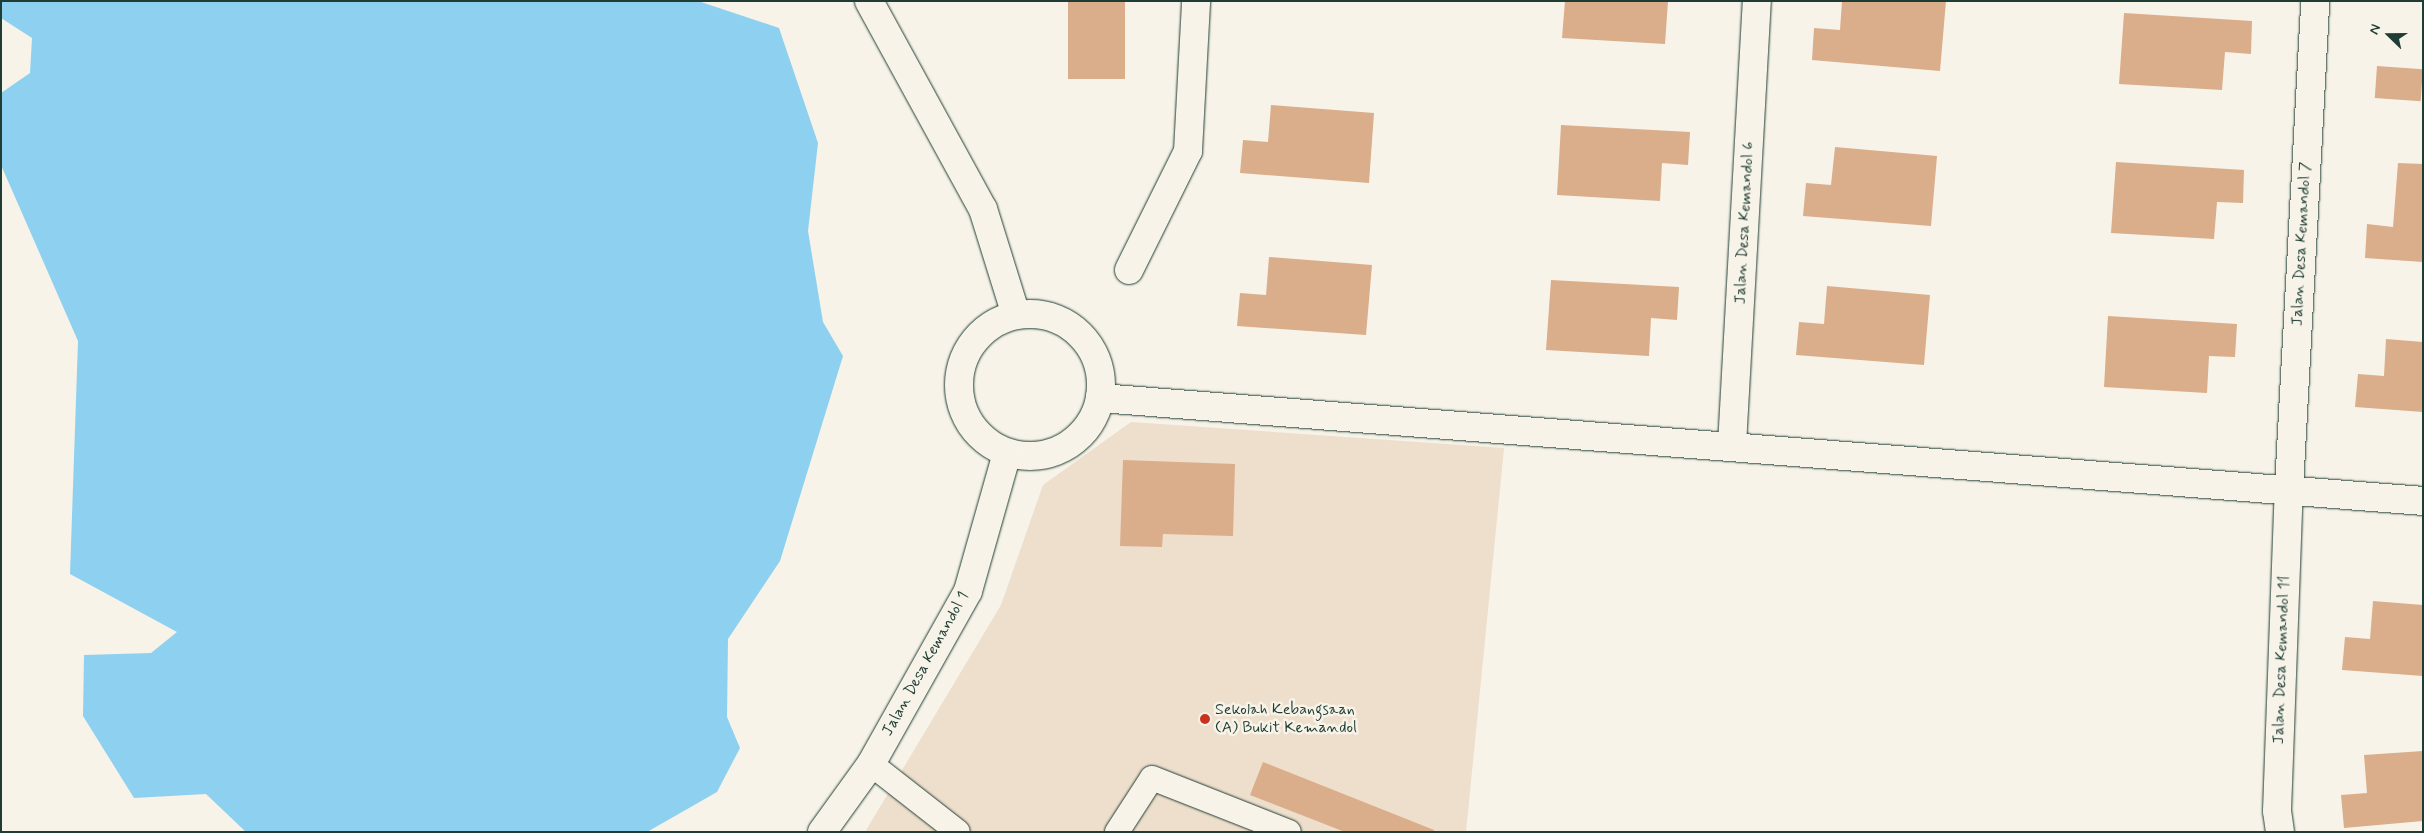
<!DOCTYPE html>
<style>
body{margin:0}
#map{position:relative;width:2424px;height:833px;overflow:hidden;background:#f7f3e8;font-family:Mynerve,sans-serif}
div>[style]{position:absolute}
[style*='--x']{left:calc(var(--x)*1px);top:calc(var(--y)*1px);width:calc(var(--w)*1px);rotate:calc(var(--a)*1deg)}
.built>*{inset:0;background:#eedecc}
.water>*{inset:0;background:#8ed0ef}
.building>*{inset:0;background:#daad8b;transform-origin:0 0}
.roads{filter:drop-shadow(0 0 1px #1f3d34) drop-shadow(0 0 1px #1f3d34)}
.service>*{height:24px;margin:-12px;padding:0 12px;transform-origin:12px;border-radius:12px;background:#f7f3e8}
.minor>*{height:28px;margin:-14px;padding:0 14px;transform-origin:14px;border-radius:14px;background:#f7f3e8}
.minor>.ring{margin:-14px;padding:0;box-sizing:content-box;background:none;border:28px solid #f7f3e8;border-radius:50%}
.dots>*{width:14px;height:14px;translate:-50% -50%;box-sizing:border-box;border:2px solid #f7f3e8;border-radius:50%}
span{translate:-50% -50%;white-space:nowrap;text-align:center;line-height:1.15;-webkit-text-stroke:5px #f7f3e8;paint-order:stroke}
.street-label{font-size:16px;color:#1f3d34}
.poi-label{font-size:16px;color:#1f3d34}
.left{translate:0 -50%;text-align:left}
.frame{position:absolute;inset:0;border:2px solid #1f3d34;pointer-events:none}
.north{position:absolute;left:2364px;top:10px;width:50px;height:50px;-webkit-text-stroke:4px #f7f3e8;paint-order:stroke;rotate:292deg;font-size:14px;font-weight:700;line-height:20px;text-align:center;color:#1f3d34}
.north::after{content:'';display:block;margin:auto;width:18px;height:22px;background:#1f3d34;clip-path:polygon(50% 0,100% 100%,50% 72%,0 100%)}
</style>
<div id="map">
<div class="built">
<div style="clip-path:polygon(1131px 422px,1504px 448px,1466px 832px,865px 832px,1001px 605px,1043px 485px)"></div>
</div>
<div class="water">
<div style="clip-path:polygon(1px 1px,698px 1px,779px 28px,818px 143px,808px 231px,823px 322px,843px 356px,780px 561px,728px 639px,727px 717px,740px 748px,717px 792px,647px 832px,246px 832px,206px 794px,134px 798px,83px 716px,84px 655px,151px 653px,177px 632px,70px 574px,78px 341px,1px 165px,1px 93px,30px 73px,32px 38px,1px 18px)"></div>
</div>
<div class="building">
<div style="left:1068px;top:1px;width:57px;height:78px"></div>
<div style="clip-path:polygon(1565px 1px,1668px 1px,1665px 44px,1562px 38px)"></div>
<div style="clip-path:polygon(1842px 1px,1946px 1px,1940px 71px,1812px 60px,1814px 28px,1840px 30px)"></div>
<div style="clip-path:polygon(2124px 13px,2252px 21px,2251px 54px,2225px 52px,2222px 90px,2119px 84px)"></div>
<div style="left:2377px;top:66px;width:46px;height:32px;rotate:4deg"></div>
<div style="clip-path:polygon(1271px 105px,1374px 113px,1369px 183px,1240px 173px,1243px 140px,1268px 142px)"></div>
<div style="clip-path:polygon(1561px 125px,1690px 132px,1688px 165px,1662px 163px,1660px 201px,1557px 195px)"></div>
<div style="clip-path:polygon(1835px 147px,1937px 156px,1931px 226px,1803px 216px,1806px 183px,1831px 185px)"></div>
<div style="clip-path:polygon(2116px 162px,2244px 170px,2243px 203px,2217px 202px,2214px 239px,2111px 233px)"></div>
<div style="clip-path:polygon(2398px 163px,2423px 164px,2423px 262px,2365px 258px,2367px 224px,2393px 227px)"></div>
<div style="clip-path:polygon(1269px 257px,1372px 265px,1366px 335px,1237px 326px,1240px 293px,1266px 295px)"></div>
<div style="clip-path:polygon(1551px 280px,1679px 287px,1677px 320px,1651px 318px,1649px 356px,1546px 350px)"></div>
<div style="clip-path:polygon(1827px 286px,1930px 295px,1924px 365px,1796px 355px,1799px 322px,1824px 324px)"></div>
<div style="clip-path:polygon(2108px 316px,2237px 324px,2235px 357px,2209px 356px,2207px 393px,2104px 387px)"></div>
<div style="clip-path:polygon(2386px 339px,2423px 342px,2423px 412px,2355px 407px,2358px 374px,2384px 376px)"></div>
<div style="clip-path:polygon(1123px 460px,1235px 464px,1233px 536px,1163px 534px,1162px 547px,1120px 546px)"></div>
<div style="clip-path:polygon(2373px 601px,2423px 605px,2423px 676px,2342px 670px,2345px 637px,2370px 639px)"></div>
<div style="clip-path:polygon(2423px 751px,2423px 821px,2344px 828px,2341px 795px,2367px 793px,2364px 755px)"></div>
<div style="clip-path:polygon(1263px 762px,1434px 830px,1434px 832px,1345px 832px,1250px 795px)"></div>
</div>
<div class="roads">
<div class="service">
<div style="--x:871;--y:764;--w:110;--a:38"></div>
<div style="--x:1117;--y:832;--w:64;--a:-57.1"></div>
<div style="--x:1152;--y:778;--w:147;--a:21.5"></div>
</div>
<div class="minor">
<div style="--x:869;--y:1;--w:237;--a:61.3"></div>
<div style="--x:983;--y:209;--w:111;--a:72.7"></div>
<div style="--x:1129;--y:270;--w:133;--a:-63.6"></div>
<div style="--x:1188;--y:151;--w:150;--a:-86.9"></div>
<div class="ring" style="left:959px;top:314px;width:114px;height:114px"></div>
<div style="--x:1100;--y:398;--w:1327;--a:4.45"></div>
<div style="--x:1732;--y:445;--w:445;--a:-86.8"></div>
<div style="--x:822;--y:832;--w:84;--a:-54.2"></div>
<div style="--x:871;--y:764;--w:198;--a:-60.7"></div>
<div style="--x:968;--y:591;--w:143;--a:-74.2"></div>
<div style="--x:2280;--y:832;--w:21;--a:-98"></div>
<div style="--x:2277;--y:811;--w:324;--a:-87.9"></div>
<div style="--x:2289;--y:487;--w:487;--a:-86.9"></div>
</div>
</div>
<div class="dots">
<div style="left:1205px;top:719px;background:#c8321e"></div>
</div>
<div class="street-label">
<span style="left:1745px;top:223px;rotate:-87deg">Jalan Desa Kemandol 6</span>
<span style="left:2302px;top:244px;rotate:-87deg">Jalan Desa Kemandol 7</span>
<span style="left:2282px;top:660px;rotate:-88deg">Jalan Desa Kemandol 11</span>
<span style="left:926px;top:664px;rotate:-61deg">Jalan Desa Kemandol 1</span>
</div>
<div class="poi-label">
<span class="left" style="left:1215px;top:719px">Sekolah Kebangsaan<br>(A) Bukit Kemandol</span>
</div>
<div class="frame"></div>
<div class="north">N</div>
</div>
